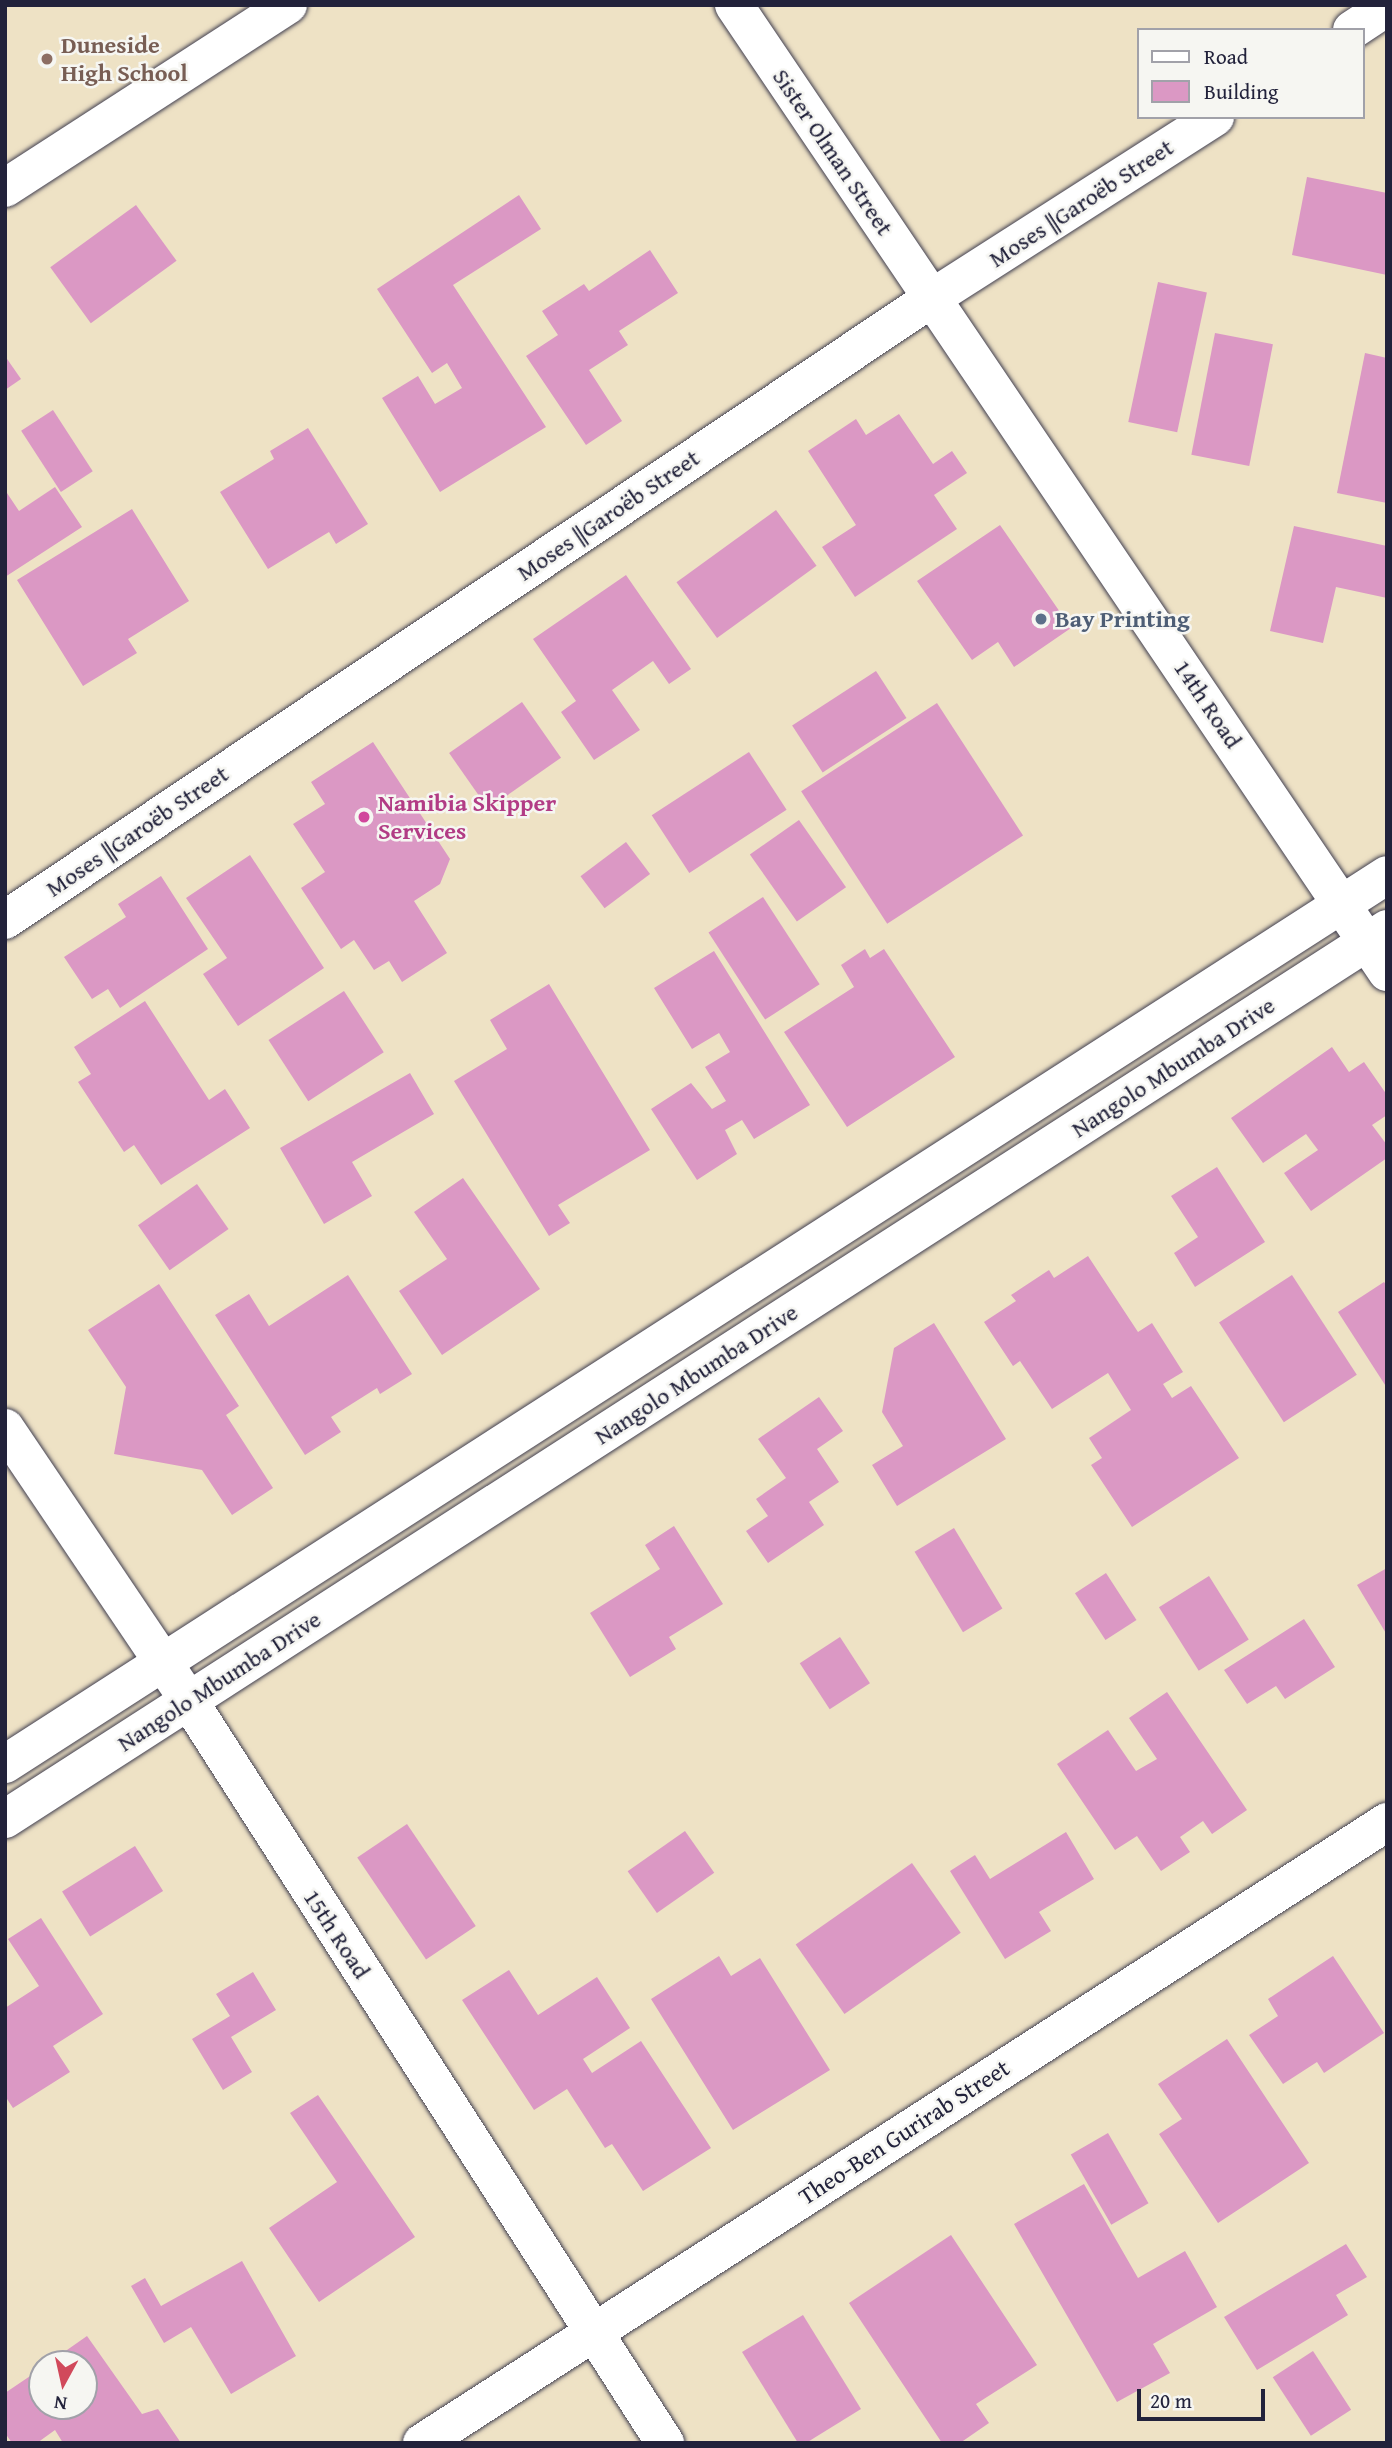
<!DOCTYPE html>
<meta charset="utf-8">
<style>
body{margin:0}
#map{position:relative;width:1392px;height:2448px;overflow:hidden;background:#eee2c5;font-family:"Gentium Book Plus",serif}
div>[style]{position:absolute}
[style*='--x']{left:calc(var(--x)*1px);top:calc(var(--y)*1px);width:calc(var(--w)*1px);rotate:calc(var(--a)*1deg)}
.building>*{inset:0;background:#db98c4;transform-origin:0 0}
.roads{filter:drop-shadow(0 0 2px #413f50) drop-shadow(0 0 2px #413f50)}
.minor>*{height:38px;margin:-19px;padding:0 19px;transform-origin:19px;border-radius:19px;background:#fff}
.dots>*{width:19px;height:19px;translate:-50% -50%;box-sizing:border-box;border:4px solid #f6f6f2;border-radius:50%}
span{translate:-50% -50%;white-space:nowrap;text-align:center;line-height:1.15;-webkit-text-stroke:5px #f6f6f2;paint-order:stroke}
.education-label{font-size:24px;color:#785e54;font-weight:700}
.left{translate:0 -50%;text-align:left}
.street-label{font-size:24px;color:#22223b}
.service-label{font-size:24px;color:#4e5e75;font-weight:700}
.hotel-label{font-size:24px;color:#b23c85;font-weight:700}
.frame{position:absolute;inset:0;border:7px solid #22223b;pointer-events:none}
.legend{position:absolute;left:1137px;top:28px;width:228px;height:91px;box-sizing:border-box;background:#f6f6f2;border:2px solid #a1a1a9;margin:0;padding:9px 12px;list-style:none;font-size:21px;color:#22223b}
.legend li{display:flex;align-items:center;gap:14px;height:35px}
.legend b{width:35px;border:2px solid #a1a1a9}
.north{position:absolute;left:28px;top:2350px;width:70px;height:70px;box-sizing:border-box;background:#f6f6f2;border:2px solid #a1a1a9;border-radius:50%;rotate:188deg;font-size:19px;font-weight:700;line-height:28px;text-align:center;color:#22223b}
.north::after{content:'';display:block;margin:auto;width:24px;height:32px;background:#d1495b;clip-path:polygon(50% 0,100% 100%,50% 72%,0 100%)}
.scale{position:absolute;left:1137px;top:2389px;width:128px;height:32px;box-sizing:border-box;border:4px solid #22223b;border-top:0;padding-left:9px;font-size:21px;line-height:24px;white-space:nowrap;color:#22223b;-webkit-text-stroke:5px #f6f6f2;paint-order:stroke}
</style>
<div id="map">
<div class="building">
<div style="clip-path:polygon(1307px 177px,1387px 193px,1387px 275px,1292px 255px)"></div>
<div style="clip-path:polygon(519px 195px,541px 229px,453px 285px,546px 427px,440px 492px,382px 398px,418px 376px,435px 404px,462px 388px,447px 363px,432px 373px,377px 289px)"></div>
<div style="left:136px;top:205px;width:69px;height:106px;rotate:54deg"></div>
<div style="clip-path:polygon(650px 250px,678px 293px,619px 331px,628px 345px,589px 370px,622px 421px,586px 445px,526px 356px,558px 335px,542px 311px,584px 284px,589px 291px)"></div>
<div style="left:1158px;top:282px;width:50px;height:143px;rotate:12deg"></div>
<div style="left:1215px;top:333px;width:59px;height:124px;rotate:11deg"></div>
<div style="clip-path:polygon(1365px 353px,1387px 358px,1387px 503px,1337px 493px)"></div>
<div style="clip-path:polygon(5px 356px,21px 379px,5px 390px)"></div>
<div style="left:53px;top:410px;width:73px;height:38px;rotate:57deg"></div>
<div style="clip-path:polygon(899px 414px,933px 464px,952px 451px,967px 473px,934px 495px,957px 529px,855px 597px,822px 547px,856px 525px,808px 451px,856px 419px,866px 435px)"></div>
<div style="clip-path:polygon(308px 428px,368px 524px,336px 544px,329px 532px,268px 569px,220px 492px,274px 459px,270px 451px)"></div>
<div style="clip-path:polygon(55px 487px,82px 527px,5px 577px,5px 490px,19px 511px)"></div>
<div style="clip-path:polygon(132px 509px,189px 601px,128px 639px,137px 653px,83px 686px,17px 580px)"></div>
<div style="left:776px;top:510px;width:69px;height:123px;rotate:54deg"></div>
<div style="clip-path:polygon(1000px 525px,1071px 628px,1014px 667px,998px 642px,972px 660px,917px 581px)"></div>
<div style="clip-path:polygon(1294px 526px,1387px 546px,1387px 598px,1336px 587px,1323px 643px,1270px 631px)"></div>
<div style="clip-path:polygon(626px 575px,691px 669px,669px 684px,653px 661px,612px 690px,640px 730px,594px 760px,561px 712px,576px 701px,533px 639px)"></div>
<div style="left:876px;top:671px;width:56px;height:100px;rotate:57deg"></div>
<div style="left:522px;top:702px;width:68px;height:89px;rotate:55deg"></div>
<div style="left:937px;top:703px;width:158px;height:162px;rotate:57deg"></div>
<div style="clip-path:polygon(373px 742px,450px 859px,440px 884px,414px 901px,447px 953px,402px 982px,389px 961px,374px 970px,354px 940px,341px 949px,301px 888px,325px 872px,293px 824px,325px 804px,311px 782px)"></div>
<div style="left:749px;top:752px;width:69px;height:116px;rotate:57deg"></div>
<div style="left:799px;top:820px;width:82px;height:60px;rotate:55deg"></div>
<div style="left:626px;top:842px;width:40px;height:57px;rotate:53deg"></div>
<div style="clip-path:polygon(250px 855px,324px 968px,238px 1026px,203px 974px,227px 958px,186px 898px)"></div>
<div style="clip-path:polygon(161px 876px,208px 949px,120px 1008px,108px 989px,92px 999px,64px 957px,126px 917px,118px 904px)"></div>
<div style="left:763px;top:897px;width:104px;height:65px;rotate:57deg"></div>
<div style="clip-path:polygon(865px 949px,870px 958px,884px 949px,955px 1057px,847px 1127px,784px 1032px,854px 987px,841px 965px)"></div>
<div style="clip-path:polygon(714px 951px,810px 1105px,754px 1139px,742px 1120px,725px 1130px,737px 1154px,697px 1180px,651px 1109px,691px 1083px,712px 1109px,726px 1101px,705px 1067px,730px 1052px,719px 1033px,692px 1049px,654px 988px)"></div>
<div style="clip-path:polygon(549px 984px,650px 1150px,558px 1205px,570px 1223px,549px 1236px,454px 1081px,507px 1049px,490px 1020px)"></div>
<div style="left:344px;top:991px;width:73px;height:90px;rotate:57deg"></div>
<div style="clip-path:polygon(145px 1001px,209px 1100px,225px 1089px,250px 1128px,161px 1185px,134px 1145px,124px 1152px,78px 1082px,91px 1074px,74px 1047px)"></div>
<div style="clip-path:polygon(1332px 1047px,1349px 1072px,1364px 1062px,1387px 1095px,1387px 1115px,1372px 1125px,1387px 1145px,1387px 1158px,1311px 1211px,1284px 1173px,1318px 1150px,1306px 1134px,1263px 1163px,1231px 1118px)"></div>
<div style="clip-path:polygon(410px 1073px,434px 1114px,352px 1162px,372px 1196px,324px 1224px,280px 1148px)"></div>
<div style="clip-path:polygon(1217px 1167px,1265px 1242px,1195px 1287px,1174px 1253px,1198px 1237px,1171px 1196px)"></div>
<div style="clip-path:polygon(463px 1178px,540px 1289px,442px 1355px,399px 1291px,447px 1259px,414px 1212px)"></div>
<div style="left:197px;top:1184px;width:55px;height:72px;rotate:55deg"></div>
<div style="clip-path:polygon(1088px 1256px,1138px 1332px,1152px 1323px,1183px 1372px,1163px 1384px,1172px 1398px,1191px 1386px,1239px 1458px,1132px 1527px,1091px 1465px,1102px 1458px,1089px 1438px,1131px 1410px,1108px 1373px,1052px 1409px,1020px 1361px,1013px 1366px,984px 1322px,1016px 1301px,1011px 1295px,1049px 1270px,1054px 1278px)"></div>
<div style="clip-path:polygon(348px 1275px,412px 1374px,380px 1394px,377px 1388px,331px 1417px,341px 1432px,305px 1455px,215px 1315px,249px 1294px,269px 1326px)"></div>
<div style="left:1292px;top:1275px;width:119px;height:87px;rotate:57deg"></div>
<div style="clip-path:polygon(1384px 1282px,1387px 1286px,1387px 1388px,1338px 1312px)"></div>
<div style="clip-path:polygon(159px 1284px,239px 1406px,226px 1415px,273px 1488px,232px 1515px,202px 1470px,114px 1454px,126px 1387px,88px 1330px)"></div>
<div style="clip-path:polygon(934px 1323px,1006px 1439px,897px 1506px,872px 1465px,903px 1446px,882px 1412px,894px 1348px)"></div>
<div style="clip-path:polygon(819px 1397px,843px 1431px,817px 1449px,839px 1482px,809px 1502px,824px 1525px,768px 1563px,746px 1531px,768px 1516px,756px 1499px,786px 1478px,758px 1439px)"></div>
<div style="clip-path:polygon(674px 1526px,723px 1604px,669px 1637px,676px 1649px,630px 1677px,590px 1613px,660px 1569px,645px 1545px)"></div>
<div style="left:954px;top:1528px;width:94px;height:46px;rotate:59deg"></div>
<div style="clip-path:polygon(1387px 1568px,1387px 1635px,1357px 1585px)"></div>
<div style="left:1106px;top:1573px;width:56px;height:37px;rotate:57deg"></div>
<div style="left:1209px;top:1576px;width:75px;height:59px;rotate:58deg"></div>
<div style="clip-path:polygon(1304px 1619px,1335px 1667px,1285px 1699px,1276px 1686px,1247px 1704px,1224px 1670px)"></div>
<div style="left:840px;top:1637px;width:55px;height:48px;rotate:57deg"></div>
<div style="clip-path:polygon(1167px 1692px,1247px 1810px,1212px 1834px,1203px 1821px,1180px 1837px,1190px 1852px,1161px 1871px,1137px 1836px,1115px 1850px,1057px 1764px,1108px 1730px,1136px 1771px,1157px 1759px,1129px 1718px)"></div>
<div style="left:407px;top:1824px;width:123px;height:60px;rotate:56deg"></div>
<div style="left:685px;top:1831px;width:51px;height:70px;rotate:55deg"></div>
<div style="clip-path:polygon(1066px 1832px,1094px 1879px,1039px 1912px,1051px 1931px,1005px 1959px,950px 1871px,975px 1855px,990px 1879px)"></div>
<div style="left:135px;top:1846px;width:53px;height:86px;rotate:58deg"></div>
<div style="left:912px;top:1863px;width:85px;height:142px;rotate:55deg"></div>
<div style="clip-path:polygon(41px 1918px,103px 2014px,53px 2046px,70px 2072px,13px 2108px,5px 2096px,5px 2008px,39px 1986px,8px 1939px)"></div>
<div style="clip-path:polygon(719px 1956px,731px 1976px,760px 1958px,830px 2070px,733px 2130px,651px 1999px)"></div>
<div style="clip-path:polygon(1333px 1956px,1384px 2033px,1324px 2073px,1317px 2062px,1283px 2084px,1249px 2035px,1278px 2016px,1268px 1999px)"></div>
<div style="clip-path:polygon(509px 1970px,538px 2015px,597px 1977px,630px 2028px,583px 2059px,592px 2073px,641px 2041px,711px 2148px,643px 2191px,612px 2144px,605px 2148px,567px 2089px,534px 2110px,462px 2000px)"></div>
<div style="clip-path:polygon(253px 1972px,276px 2010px,231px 2037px,252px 2072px,223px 2090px,192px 2039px,230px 2016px,216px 1994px)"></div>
<div style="clip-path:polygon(1227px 2039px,1309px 2163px,1218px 2223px,1159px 2134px,1182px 2119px,1158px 2084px)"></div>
<div style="clip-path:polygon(318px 2095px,415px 2237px,319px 2302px,269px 2228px,337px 2182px,290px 2113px)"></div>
<div style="left:1108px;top:2133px;width:81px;height:43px;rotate:60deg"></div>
<div style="clip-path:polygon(1084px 2184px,1138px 2278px,1185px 2251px,1217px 2307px,1153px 2344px,1170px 2373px,1117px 2402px,1014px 2224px)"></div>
<div style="clip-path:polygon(951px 2235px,1037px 2365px,976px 2404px,989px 2423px,960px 2443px,942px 2443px,849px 2303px)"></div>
<div style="clip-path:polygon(1346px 2244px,1367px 2277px,1336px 2295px,1348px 2315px,1257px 2370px,1224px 2317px)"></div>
<div style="clip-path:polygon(242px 2261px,296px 2356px,231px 2394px,191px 2327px,164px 2343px,131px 2286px,145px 2278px,161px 2306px)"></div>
<div style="clip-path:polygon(803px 2315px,861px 2409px,806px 2443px,798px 2443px,742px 2352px)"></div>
<div style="clip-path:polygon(87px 2336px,142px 2414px,158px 2409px,181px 2443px,63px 2443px,55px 2430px,37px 2443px,12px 2443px,5px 2433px,5px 2393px,42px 2368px,42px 2406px,84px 2406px,84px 2364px,47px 2364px)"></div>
<div style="left:1313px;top:2351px;width:70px;height:48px;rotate:57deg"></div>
</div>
<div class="roads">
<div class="minor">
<div style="--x:734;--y:5;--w:1167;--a:55.97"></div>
<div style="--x:1352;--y:30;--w:42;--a:-33.3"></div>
<div style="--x:5;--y:188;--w:337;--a:-32.9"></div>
<div style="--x:5;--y:920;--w:1116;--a:-33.86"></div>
<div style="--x:932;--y:298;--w:336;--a:-32.6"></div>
<div style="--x:5;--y:1428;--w:329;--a:56"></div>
<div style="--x:189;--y:1701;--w:882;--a:57.32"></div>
<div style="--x:5;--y:1764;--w:1643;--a:-32.75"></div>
<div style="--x:5;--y:1819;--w:1644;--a:-32.78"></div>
<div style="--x:422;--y:2443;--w:1148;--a:-32.76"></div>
</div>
</div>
<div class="dots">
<div style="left:47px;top:59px;background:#8d6e63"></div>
<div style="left:1041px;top:619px;background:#5c6f8a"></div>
<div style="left:364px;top:817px;background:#d1479c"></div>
</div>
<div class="education-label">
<span class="left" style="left:61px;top:59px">Duneside<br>High School</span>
</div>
<div class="street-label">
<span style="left:833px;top:152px;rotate:56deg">Sister Olman Street</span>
<span style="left:1081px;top:203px;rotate:-33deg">Moses ǁGaroëb Street</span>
<span style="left:608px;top:515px;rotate:-34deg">Moses ǁGaroëb Street</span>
<span style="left:1208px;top:704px;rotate:56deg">14th Road</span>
<span style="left:137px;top:831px;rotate:-34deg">Moses ǁGaroëb Street</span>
<span style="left:1173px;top:1067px;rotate:-33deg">Nangolo Mbumba Drive</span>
<span style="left:696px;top:1374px;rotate:-33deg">Nangolo Mbumba Drive</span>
<span style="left:219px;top:1681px;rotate:-33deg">Nangolo Mbumba Drive</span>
<span style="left:337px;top:1934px;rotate:57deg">15th Road</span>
<span style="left:904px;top:2132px;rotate:-33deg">Theo-Ben Gurirab Street</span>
</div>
<div class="service-label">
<span class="left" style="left:1055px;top:619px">Bay Printing</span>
</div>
<div class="hotel-label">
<span class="left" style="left:378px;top:817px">Namibia Skipper<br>Services</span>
</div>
<div class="frame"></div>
<ul class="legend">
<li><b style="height:9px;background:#fff"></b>Road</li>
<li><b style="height:19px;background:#db98c4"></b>Building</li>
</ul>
<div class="north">N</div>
<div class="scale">20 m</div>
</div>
